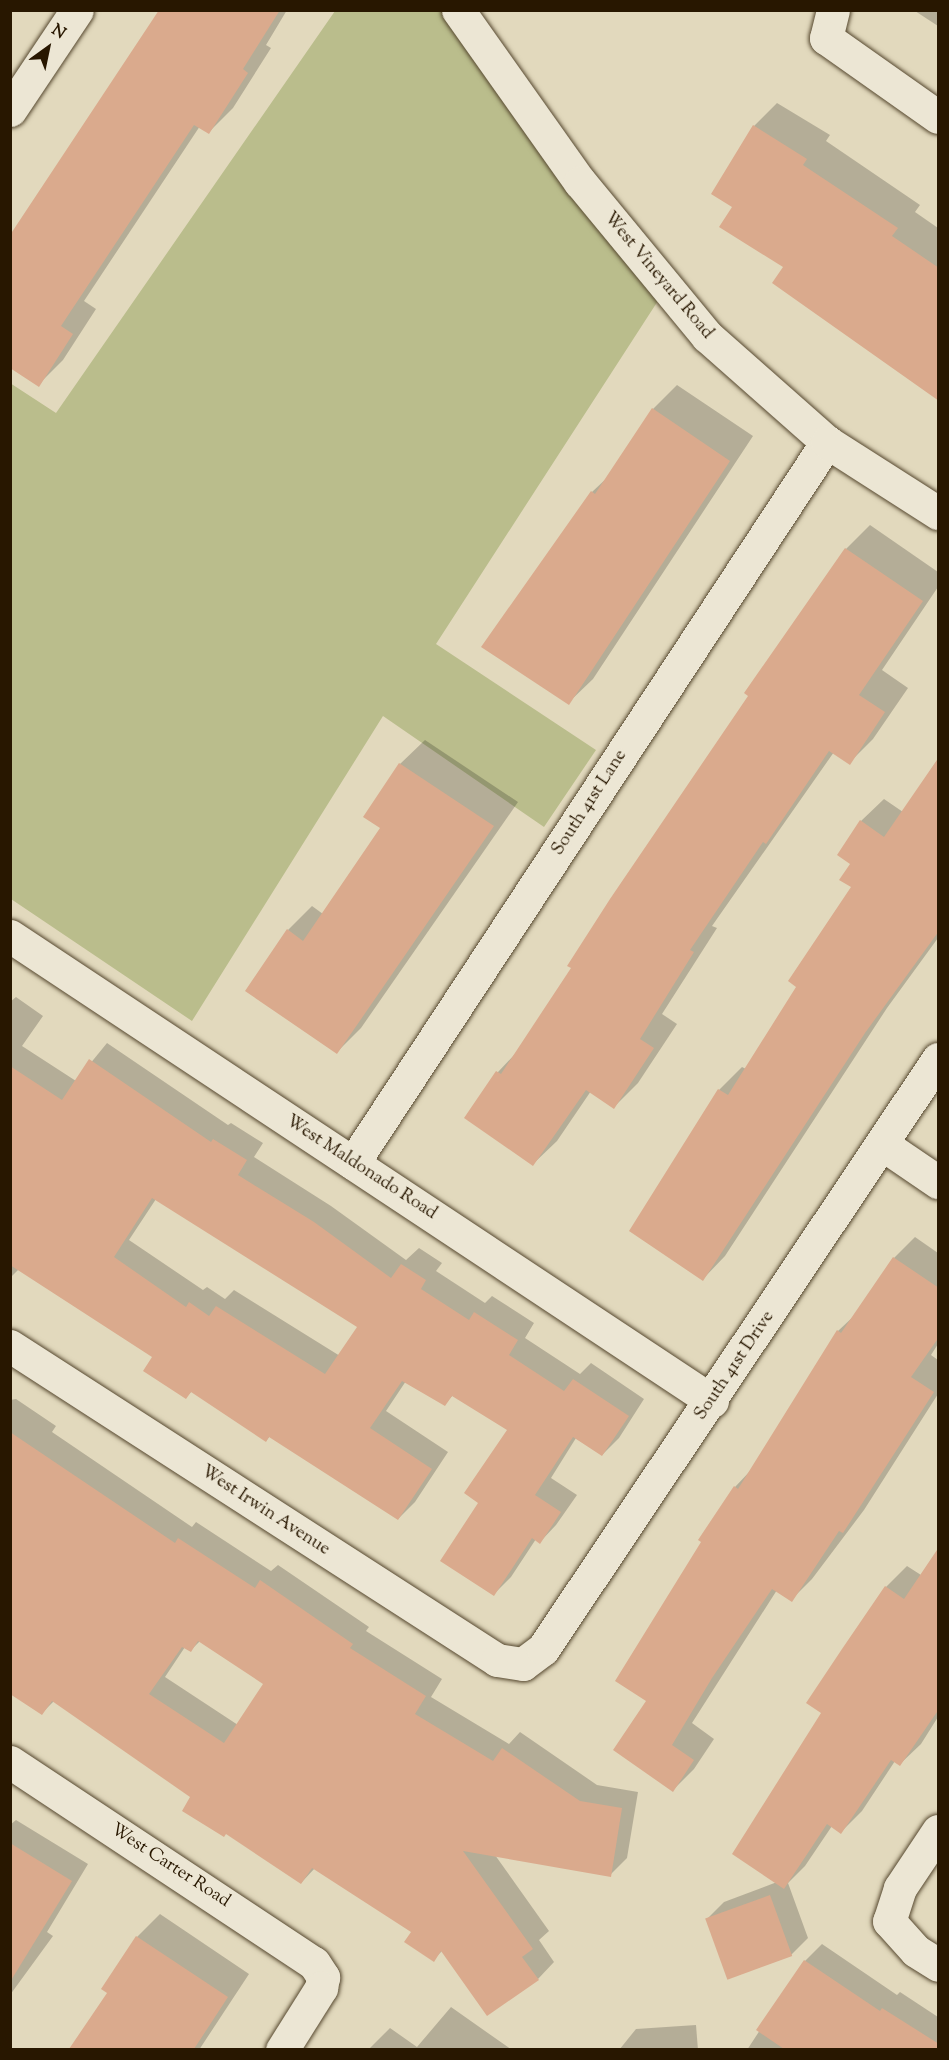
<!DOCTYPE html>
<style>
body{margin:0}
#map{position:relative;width:949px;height:2060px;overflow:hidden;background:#e2d9bd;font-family:"Sorts Mill Goudy",serif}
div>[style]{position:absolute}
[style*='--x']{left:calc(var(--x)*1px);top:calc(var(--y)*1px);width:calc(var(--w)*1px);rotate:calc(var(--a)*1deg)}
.green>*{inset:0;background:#babd8c}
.shadow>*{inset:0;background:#0003}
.building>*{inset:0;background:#daaa8d;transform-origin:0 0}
.roads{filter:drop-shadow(0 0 2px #56482f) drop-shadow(0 0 2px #56482f)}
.minor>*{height:33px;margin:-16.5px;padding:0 16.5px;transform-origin:16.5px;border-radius:16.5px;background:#ece6d4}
.tertiary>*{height:33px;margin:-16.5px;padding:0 16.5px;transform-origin:16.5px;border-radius:16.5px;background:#ece6d4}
span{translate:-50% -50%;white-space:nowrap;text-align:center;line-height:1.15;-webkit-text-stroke:5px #ece6d4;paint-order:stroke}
.street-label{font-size:18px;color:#281700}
.frame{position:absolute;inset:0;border:12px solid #281700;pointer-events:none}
.north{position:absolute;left:18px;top:18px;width:60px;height:60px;-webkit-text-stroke:4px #ece6d4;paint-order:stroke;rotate:33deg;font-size:16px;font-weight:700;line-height:24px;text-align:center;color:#281700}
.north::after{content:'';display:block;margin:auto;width:21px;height:27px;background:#281700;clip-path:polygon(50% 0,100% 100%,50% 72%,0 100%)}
</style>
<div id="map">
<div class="green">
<div style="clip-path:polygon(335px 11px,458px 11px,665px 290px,436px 644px,596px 750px,544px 827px,383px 716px,192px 1021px,11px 899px,10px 383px,56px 413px)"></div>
</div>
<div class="shadow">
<div style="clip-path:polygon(161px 10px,287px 10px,266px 45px,271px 48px,233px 108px,209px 132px,200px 126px,84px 301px,96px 309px,63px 360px,38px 385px)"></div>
<div style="clip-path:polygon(938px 10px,938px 26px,915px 11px,915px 10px)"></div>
<div style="clip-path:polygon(777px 103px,830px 135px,826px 141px,920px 205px,915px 212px,938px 228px,938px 399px,785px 267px,734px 206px,754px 126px)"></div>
<div style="clip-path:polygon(677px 385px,753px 436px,593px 679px,568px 703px,592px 492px,609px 476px,653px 409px)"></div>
<div style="clip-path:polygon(870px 525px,938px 572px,938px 587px,882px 670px,908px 688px,873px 739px,849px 763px,834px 752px,712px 926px,717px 928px,662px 1014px,677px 1024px,638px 1083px,614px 1107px,591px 1091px,557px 1141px,533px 1164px,466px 1118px,498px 1072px,517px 1052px,750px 695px,746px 693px,846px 549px)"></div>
<div style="clip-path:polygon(425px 740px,518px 802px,361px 1028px,337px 1052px,288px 930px,312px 906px,323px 914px,382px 828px,400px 764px)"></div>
<div style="clip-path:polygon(938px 759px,938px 938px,887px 1008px,725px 1256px,703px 1279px,719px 1090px,742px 1067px,746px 1069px,798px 987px,853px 887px,852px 863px,861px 821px,884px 799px,903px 812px)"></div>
<div style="clip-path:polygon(evenodd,16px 997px,43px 1016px,22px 1046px,76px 1081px,107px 1043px,228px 1125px,231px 1123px,263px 1143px,254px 1157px,331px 1206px,406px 1260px,419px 1248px,442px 1263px,436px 1271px,485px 1303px,492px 1296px,534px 1323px,525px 1338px,580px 1374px,591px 1363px,644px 1399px,619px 1438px,602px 1455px,576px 1438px,551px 1478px,577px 1495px,556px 1525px,540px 1542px,536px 1539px,511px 1577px,494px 1594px,480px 1502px,509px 1430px,453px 1395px,445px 1404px,406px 1381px,386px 1411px,448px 1452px,415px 1502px,398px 1519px,270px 1436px,266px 1441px,192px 1391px,186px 1397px,154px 1357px,19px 1269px,10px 1278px,10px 1002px,16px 997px,156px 1199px,360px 1327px,340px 1356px,234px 1290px,225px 1299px,207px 1287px,203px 1290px,129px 1240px,156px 1199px)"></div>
<div style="clip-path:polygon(915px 1237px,938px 1253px,938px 1344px,931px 1355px,938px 1360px,938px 1394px,864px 1510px,812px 1579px,791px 1600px,777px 1590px,692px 1723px,714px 1739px,694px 1769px,673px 1790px,649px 1701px,735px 1487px,752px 1469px,838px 1331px,855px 1315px,894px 1258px)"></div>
<div style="clip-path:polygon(evenodd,16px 1399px,56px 1426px,52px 1432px,192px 1527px,196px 1522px,271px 1571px,278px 1565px,369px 1627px,366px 1631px,442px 1679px,431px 1697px,509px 1744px,520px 1732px,597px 1785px,638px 1792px,627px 1858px,610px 1875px,495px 1855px,549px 1931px,539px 1940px,554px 1962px,538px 1979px,442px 1951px,433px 1960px,413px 1932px,315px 1868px,301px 1883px,192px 1797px,54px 1701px,42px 1713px,10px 1687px,10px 1400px,16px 1399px,201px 1640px,266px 1684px,238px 1725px,165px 1677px,185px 1647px,190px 1651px,201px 1640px)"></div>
<div style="clip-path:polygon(938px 1550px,938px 1717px,921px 1744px,900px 1764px,895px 1761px,862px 1811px,841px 1832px,832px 1826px,805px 1866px,788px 1883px,808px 1938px,791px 1955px,707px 1919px,724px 1902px,777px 1882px,843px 1650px,886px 1587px,907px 1566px,921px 1575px)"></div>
<div style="clip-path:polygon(16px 1820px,88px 1864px,47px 1932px,53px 1936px,10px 1995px,10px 1825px)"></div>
<div style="clip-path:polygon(160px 1914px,249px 1974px,199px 2050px,71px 2050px,109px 1993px,103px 1989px,137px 1937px)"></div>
<div style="clip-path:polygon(822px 1944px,897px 1995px,900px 1992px,938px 2017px,938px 2050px,747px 2050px,805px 1961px)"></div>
<div style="clip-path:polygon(451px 2007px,512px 2050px,368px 2050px,390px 2028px,417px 2047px)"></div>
<div style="clip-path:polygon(696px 2025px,698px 2050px,619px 2050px,636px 2029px)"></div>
</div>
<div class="building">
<div style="clip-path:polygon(159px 10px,280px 10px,243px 69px,248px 73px,209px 134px,194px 125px,61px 326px,73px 334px,39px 387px,10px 368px,10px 235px)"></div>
<div style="clip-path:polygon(753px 125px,807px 159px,803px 165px,898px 228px,892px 236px,939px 268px,939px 401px,772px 283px,783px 267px,719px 227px,732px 207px,711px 194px)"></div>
<div style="clip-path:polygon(652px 408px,730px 461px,569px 705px,481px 647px,591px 491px,595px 494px)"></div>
<div style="clip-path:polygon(845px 548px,923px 601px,859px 695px,885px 712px,850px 765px,829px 751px,766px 844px,763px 842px,690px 950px,694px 952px,640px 1039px,654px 1048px,614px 1109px,586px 1090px,533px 1166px,464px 1118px,496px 1071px,501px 1074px,571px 968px,567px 966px,610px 899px,748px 696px,744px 693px)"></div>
<div style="clip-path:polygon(939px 757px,939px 931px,865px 1033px,703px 1281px,629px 1231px,718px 1089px,728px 1095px,796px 987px,788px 981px,851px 887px,839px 880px,850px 864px,837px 855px,860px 820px,884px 837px)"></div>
<div style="clip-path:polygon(399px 763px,494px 826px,337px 1054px,245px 991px,287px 929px,303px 941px,380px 828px,363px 817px)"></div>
<div style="clip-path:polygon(evenodd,89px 1059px,211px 1142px,213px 1139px,247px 1160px,238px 1175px,314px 1222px,391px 1278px,401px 1264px,426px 1280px,421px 1289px,469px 1320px,474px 1312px,518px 1340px,509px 1355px,564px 1391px,573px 1379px,629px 1416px,602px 1456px,573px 1437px,535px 1495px,561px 1512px,540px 1544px,532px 1538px,494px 1596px,440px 1561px,478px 1503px,464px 1493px,507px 1430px,452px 1396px,445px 1406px,402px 1381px,370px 1428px,432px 1469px,398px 1520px,269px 1437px,266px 1442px,191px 1392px,186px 1399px,143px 1371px,152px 1357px,10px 1265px,10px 1066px,62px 1100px,89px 1059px,152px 1198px,357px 1327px,325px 1374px,216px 1306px,209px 1316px,189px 1302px,186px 1307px,114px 1257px,152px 1198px)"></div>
<div style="clip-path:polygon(893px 1257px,939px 1288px,939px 1337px,911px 1377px,934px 1392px,843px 1533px,839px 1531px,792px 1602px,772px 1589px,712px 1678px,672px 1745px,694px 1760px,673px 1792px,613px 1750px,646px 1701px,615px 1681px,701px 1542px,698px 1540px,734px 1486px,738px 1489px,837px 1330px,841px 1333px)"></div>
<div style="clip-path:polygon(evenodd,10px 1432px,175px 1543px,178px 1538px,255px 1588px,260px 1580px,353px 1644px,350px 1648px,426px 1696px,415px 1714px,493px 1761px,502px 1748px,580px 1801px,622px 1808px,611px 1877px,463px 1851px,533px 1949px,522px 1957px,539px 1980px,487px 2016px,441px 1951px,434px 1962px,404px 1942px,411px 1932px,312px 1868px,301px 1884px,226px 1834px,224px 1837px,182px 1811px,190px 1797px,52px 1701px,42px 1715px,10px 1694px,10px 1432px,198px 1641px,263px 1684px,224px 1743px,149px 1694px,182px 1647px,191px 1652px,198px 1641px)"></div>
<div style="clip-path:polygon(939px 1547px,939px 1709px,900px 1766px,891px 1760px,841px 1834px,827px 1824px,784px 1889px,732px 1854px,821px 1713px,806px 1703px,842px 1649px,885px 1586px,904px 1599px)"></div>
<div style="clip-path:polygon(10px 1843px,72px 1881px,10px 1982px)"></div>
<div style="left:770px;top:1895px;width:65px;height:69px;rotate:70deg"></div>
<div style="clip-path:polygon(136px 1936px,228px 1997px,194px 2049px,69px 2049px,107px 1993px,101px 1989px)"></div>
<div style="clip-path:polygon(804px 1960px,880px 2011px,882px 2008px,939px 2044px,939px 2049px,784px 2049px,756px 2030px)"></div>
</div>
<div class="roads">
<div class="minor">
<div style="--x:833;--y:10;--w:29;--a:104"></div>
<div style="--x:826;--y:38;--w:137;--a:35.2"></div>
<div style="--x:10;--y:110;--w:120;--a:-56.2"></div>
<div style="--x:10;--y:936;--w:842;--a:33.52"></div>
<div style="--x:882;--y:1144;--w:68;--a:34.2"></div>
<div style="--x:353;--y:1163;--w:863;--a:-56.68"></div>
<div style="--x:10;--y:1346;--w:579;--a:32.81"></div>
<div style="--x:497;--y:1660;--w:26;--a:9"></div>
<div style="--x:523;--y:1664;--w:25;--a:-37"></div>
<div style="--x:543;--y:1649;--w:710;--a:-56.2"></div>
<div style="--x:10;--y:1762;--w:364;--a:33.5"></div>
<div style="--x:314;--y:1963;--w:17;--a:57"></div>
<div style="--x:323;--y:1977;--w:11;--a:100"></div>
<div style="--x:321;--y:1988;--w:73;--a:122.2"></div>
<div style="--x:938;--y:1831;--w:69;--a:123.7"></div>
<div style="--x:900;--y:1888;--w:35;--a:108"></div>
<div style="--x:889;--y:1921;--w:40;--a:48"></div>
<div style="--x:916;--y:1951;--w:26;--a:32"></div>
</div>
<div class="tertiary">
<div style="--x:458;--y:10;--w:211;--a:54.7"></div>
<div style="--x:580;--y:182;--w:200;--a:50.5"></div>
<div style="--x:707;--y:336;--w:160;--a:41.5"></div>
<div style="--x:827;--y:442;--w:132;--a:32.6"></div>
</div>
</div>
<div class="street-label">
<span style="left:658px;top:276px;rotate:50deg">West Vineyard Road</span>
<span style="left:590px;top:803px;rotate:-57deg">South 41st Lane</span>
<span style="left:361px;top:1168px;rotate:33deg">West Maldonado Road</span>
<span style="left:735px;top:1366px;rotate:-56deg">South 41st Drive</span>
<span style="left:265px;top:1511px;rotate:33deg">West Irwin Avenue</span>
<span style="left:170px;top:1866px;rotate:33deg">West Carter Road</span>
</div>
<div class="frame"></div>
<div class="north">N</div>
</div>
